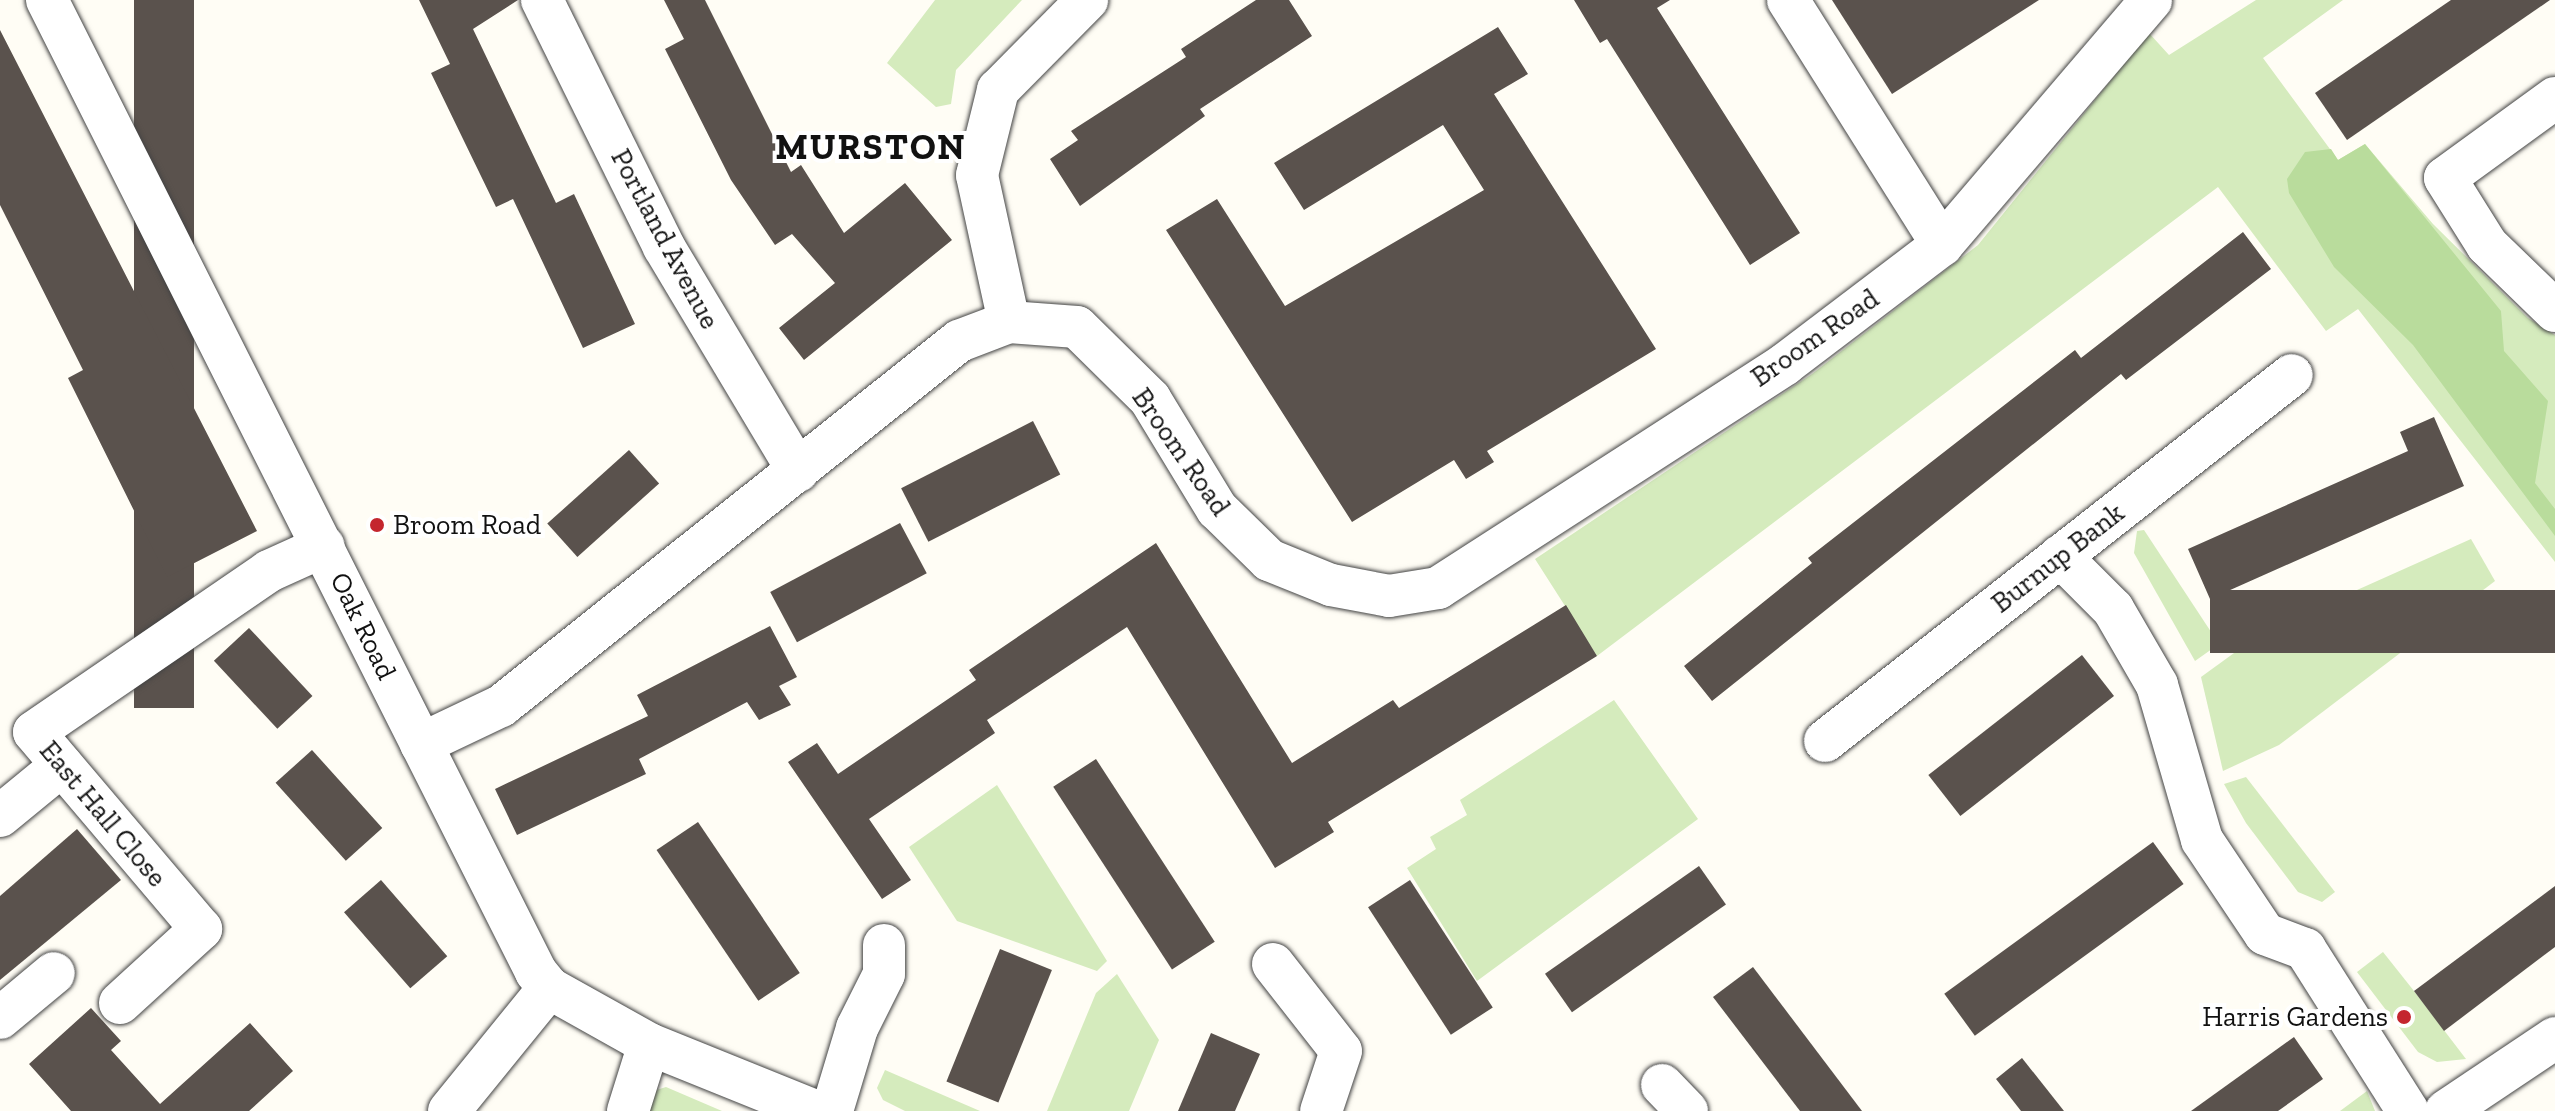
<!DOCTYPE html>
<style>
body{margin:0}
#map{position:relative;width:2555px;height:1111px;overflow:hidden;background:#fffdf5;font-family:"Zilla Slab",serif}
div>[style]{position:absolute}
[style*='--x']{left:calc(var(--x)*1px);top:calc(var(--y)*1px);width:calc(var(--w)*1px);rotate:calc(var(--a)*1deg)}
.green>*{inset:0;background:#d5ebbd}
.forest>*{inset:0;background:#b9dc9c}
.building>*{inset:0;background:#5a524d;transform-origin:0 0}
.roads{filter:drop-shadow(0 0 2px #444) drop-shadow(0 0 2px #444)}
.minor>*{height:42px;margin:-21px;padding:0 21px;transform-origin:21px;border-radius:21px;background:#fff}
.dots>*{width:22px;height:22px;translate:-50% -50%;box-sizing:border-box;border:4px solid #fff;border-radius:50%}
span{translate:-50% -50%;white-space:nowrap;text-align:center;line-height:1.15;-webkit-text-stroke:8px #fff;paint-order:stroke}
.street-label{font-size:28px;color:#111}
.poi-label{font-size:28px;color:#111}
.left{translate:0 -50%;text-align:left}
.right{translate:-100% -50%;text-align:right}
.district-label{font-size:36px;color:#111;font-weight:700;letter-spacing:2px}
</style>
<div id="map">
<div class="green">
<div style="clip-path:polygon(935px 0,1022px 0,956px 70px,951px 104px,936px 107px,887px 63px)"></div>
<div style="clip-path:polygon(2256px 0,2343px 0,2263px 58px,2338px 160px,2365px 144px,2433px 224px,2528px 318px,2555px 335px,2555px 562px,2358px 309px,2326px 331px,2218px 187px,1597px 656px,1535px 559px,1812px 374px,1978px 245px,2149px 33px,2169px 55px)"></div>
<div style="clip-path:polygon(2144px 530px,2219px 644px,2195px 661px,2134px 553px,2137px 531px)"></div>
<div style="clip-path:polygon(2471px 539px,2495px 581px,2279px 745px,2223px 771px,2201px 677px,2263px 632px)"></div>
<div style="clip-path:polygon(1614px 700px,1698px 819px,1477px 981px,1407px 868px,1436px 849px,1430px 837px,1467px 815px,1460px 800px)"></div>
<div style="clip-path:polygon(2246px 777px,2335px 892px,2322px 902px,2298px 892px,2246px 823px,2224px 784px)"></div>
<div style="clip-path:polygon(997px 785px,1107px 961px,1097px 971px,957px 921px,909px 847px)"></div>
<div style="clip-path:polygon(2383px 952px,2414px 991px,2466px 1059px,2437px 1062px,2418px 1052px,2357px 972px)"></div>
<div style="clip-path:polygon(1117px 974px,1159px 1040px,1129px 1111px,1047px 1111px,1096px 993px)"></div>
<div style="clip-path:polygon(885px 1070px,980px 1111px,905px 1111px,883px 1100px,877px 1088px)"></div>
<div style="clip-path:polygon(666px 1087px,722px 1111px,640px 1111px,650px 1092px)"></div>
<div style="clip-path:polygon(2367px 1091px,2375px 1111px,2340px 1111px)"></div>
</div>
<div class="forest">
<div style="clip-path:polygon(2365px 144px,2501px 311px,2504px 351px,2548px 401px,2535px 483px,2555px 509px,2555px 536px,2413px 345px,2334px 267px,2289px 193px,2287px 179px,2305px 152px,2331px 149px,2338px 160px)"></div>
</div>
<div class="building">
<div style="left:134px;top:0;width:60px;height:708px"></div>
<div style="clip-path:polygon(419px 0,518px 0,473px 29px,556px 203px,574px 194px,635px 324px,583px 348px,513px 199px,496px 207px,431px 73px,450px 64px)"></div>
<div style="clip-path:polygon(664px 0,705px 0,791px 172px,801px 165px,844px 233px,905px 183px,952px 240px,804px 360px,779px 328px,835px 283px,792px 234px,775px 245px,731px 180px,665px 49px,684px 39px)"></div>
<div style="clip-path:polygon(1256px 0,1289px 0,1312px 36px,1200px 109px,1205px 116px,1080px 206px,1050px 159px,1078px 140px,1071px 131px,1186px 57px,1181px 49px)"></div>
<div style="clip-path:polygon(1574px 0,1670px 0,1657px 8px,1800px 233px,1750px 265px,1607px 39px,1600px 43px)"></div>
<div style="clip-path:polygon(1832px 0,2039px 0,1892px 94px)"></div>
<div style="clip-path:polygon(2451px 0,2550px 0,2347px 140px,2315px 93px)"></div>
<div style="clip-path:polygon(1498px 27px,1528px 74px,1494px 94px,1656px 349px,1487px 451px,1494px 462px,1466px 479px,1454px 460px,1352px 522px,1166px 230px,1217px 199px,1285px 306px,1484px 190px,1443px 125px,1304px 210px,1274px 163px)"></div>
<div style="clip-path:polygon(0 30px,257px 531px,167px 577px,68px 378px,83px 370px,0 205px)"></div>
<div style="clip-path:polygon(2243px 232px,2271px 269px,2126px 380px,2121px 374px,1712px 701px,1684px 666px,1812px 563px,1808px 558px,2075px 350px,2081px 358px)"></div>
<div style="clip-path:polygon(2434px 417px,2464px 486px,2210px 599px,2188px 549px,2408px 451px,2400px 432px)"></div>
<div style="left:1033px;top:421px;width:60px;height:148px;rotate:63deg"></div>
<div style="left:629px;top:450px;width:45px;height:110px;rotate:48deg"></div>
<div style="left:900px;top:523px;width:57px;height:147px;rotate:62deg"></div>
<div style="clip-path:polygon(1156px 543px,1292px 763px,1393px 700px,1399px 708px,1566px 605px,1597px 656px,1328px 822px,1334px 832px,1275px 868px,1127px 627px,987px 720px,995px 733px,869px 819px,911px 880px,882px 899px,788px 762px,817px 743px,838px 774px,976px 680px,969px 670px)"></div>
<div style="left:2555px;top:590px;width:63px;height:345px;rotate:90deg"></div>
<div style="clip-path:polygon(770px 626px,797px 677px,779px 686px,791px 705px,759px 720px,747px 702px,639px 759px,646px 774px,517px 835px,495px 789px,648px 716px,637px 695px)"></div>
<div style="left:249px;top:628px;width:93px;height:48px;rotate:47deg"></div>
<div style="left:2082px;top:655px;width:52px;height:195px;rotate:52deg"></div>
<div style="left:312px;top:750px;width:105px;height:49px;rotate:48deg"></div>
<div style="left:1096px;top:759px;width:218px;height:51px;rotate:57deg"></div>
<div style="left:698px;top:822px;width:182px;height:50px;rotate:56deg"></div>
<div style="clip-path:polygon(77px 829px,121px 880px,0 980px,0 896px)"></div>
<div style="left:2153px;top:842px;width:52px;height:258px;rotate:54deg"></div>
<div style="left:1699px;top:866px;width:47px;height:188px;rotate:55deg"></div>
<div style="left:381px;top:880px;width:101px;height:49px;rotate:49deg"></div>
<div style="left:1410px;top:880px;width:152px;height:50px;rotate:57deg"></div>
<div style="clip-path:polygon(2555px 886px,2555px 947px,2444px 1031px,2414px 991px)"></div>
<div style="left:1000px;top:949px;width:56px;height:143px;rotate:22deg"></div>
<div style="clip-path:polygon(1753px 967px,1862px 1111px,1800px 1111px,1713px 997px)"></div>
<div style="clip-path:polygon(91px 1008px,121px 1041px,111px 1050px,160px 1104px,250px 1023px,293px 1071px,249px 1111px,71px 1111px,29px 1064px)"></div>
<div style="clip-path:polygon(1211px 1033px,1260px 1054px,1235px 1111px,1178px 1111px)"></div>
<div style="clip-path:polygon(2294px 1037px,2323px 1079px,2278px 1111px,2191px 1111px)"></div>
<div style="clip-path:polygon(2022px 1058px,2064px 1111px,2021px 1111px,1996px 1079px)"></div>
</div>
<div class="roads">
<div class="minor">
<div style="--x:47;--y:0;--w:1088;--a:63.29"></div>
<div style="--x:536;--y:972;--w:21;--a:51"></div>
<div style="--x:549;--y:988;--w:115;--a:29.2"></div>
<div style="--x:649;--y:1044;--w:179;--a:22"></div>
<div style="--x:542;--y:0;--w:275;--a:63.7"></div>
<div style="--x:664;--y:247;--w:261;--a:59.1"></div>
<div style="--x:1788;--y:0;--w:289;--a:57.8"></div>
<div style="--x:2555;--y:98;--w:136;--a:144"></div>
<div style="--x:2445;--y:178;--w:79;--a:57.9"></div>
<div style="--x:2487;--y:245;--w:95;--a:44.1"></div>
<div style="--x:1009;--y:322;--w:150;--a:-102.3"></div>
<div style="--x:977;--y:175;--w:88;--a:-76.1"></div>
<div style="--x:998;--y:90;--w:127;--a:-45.3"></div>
<div style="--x:2060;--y:556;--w:75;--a:45"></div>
<div style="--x:2113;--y:609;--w:88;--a:59.9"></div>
<div style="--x:2157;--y:685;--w:161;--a:73.8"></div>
<div style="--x:2202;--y:840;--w:113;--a:56.2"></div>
<div style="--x:2265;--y:934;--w:43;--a:20.6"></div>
<div style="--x:2305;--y:949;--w:192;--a:57.6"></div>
<div style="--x:1825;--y:741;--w:593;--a:-38.09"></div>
<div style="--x:421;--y:744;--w:89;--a:-25.4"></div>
<div style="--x:501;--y:706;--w:586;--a:-38.55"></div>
<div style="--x:959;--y:341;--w:53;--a:-20.8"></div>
<div style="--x:1009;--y:322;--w:68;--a:4.2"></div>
<div style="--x:1077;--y:327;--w:103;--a:44.6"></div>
<div style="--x:1150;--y:399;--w:129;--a:58.7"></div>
<div style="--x:1217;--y:509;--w:73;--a:44.4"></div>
<div style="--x:1269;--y:560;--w:67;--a:22"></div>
<div style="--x:1331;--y:585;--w:59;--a:10.7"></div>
<div style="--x:1389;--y:596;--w:50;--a:-9.3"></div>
<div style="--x:1438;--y:588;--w:413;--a:-32.8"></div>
<div style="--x:1785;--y:364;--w:197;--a:-37.2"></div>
<div style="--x:1942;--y:245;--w:322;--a:-49.5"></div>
<div style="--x:0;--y:816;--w:80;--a:-39.4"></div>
<div style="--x:1273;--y:964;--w:110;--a:52"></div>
<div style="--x:1341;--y:1051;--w:63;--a:108.4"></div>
<div style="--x:120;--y:1003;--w:110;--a:-42.4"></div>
<div style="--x:201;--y:929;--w:258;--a:-130.3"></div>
<div style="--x:34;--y:732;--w:285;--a:-34.4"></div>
<div style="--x:269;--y:571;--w:60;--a:-24.4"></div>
<div style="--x:0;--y:1018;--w:70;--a:-39.8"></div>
<div style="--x:1662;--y:1085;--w:36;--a:46"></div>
<div style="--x:449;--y:1111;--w:159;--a:-50.9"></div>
<div style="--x:628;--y:1111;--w:70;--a:-72.6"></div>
<div style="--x:832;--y:1111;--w:87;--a:-73.2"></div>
<div style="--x:857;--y:1028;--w:60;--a:-63.4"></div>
<div style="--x:884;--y:974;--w:29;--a:-90"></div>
<div style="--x:2446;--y:1111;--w:131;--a:-33.8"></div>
</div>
</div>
<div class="dots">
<div style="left:377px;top:525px;background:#c4262e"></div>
<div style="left:2404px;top:1017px;background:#c4262e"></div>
</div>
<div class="street-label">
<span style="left:665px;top:239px;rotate:62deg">Portland Avenue</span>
<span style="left:1815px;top:338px;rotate:-35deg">Broom Road</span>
<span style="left:1181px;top:452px;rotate:55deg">Broom Road</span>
<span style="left:2058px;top:558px;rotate:-38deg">Burnup Bank</span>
<span style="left:363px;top:626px;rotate:64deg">Oak Road</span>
<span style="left:103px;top:814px;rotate:50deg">East Hall Close</span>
</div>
<div class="poi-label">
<span class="left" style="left:393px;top:525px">Broom Road</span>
<span class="right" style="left:2388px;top:1017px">Harris Gardens</span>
</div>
<div class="district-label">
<span style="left:871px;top:147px">MURSTON</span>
</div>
</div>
